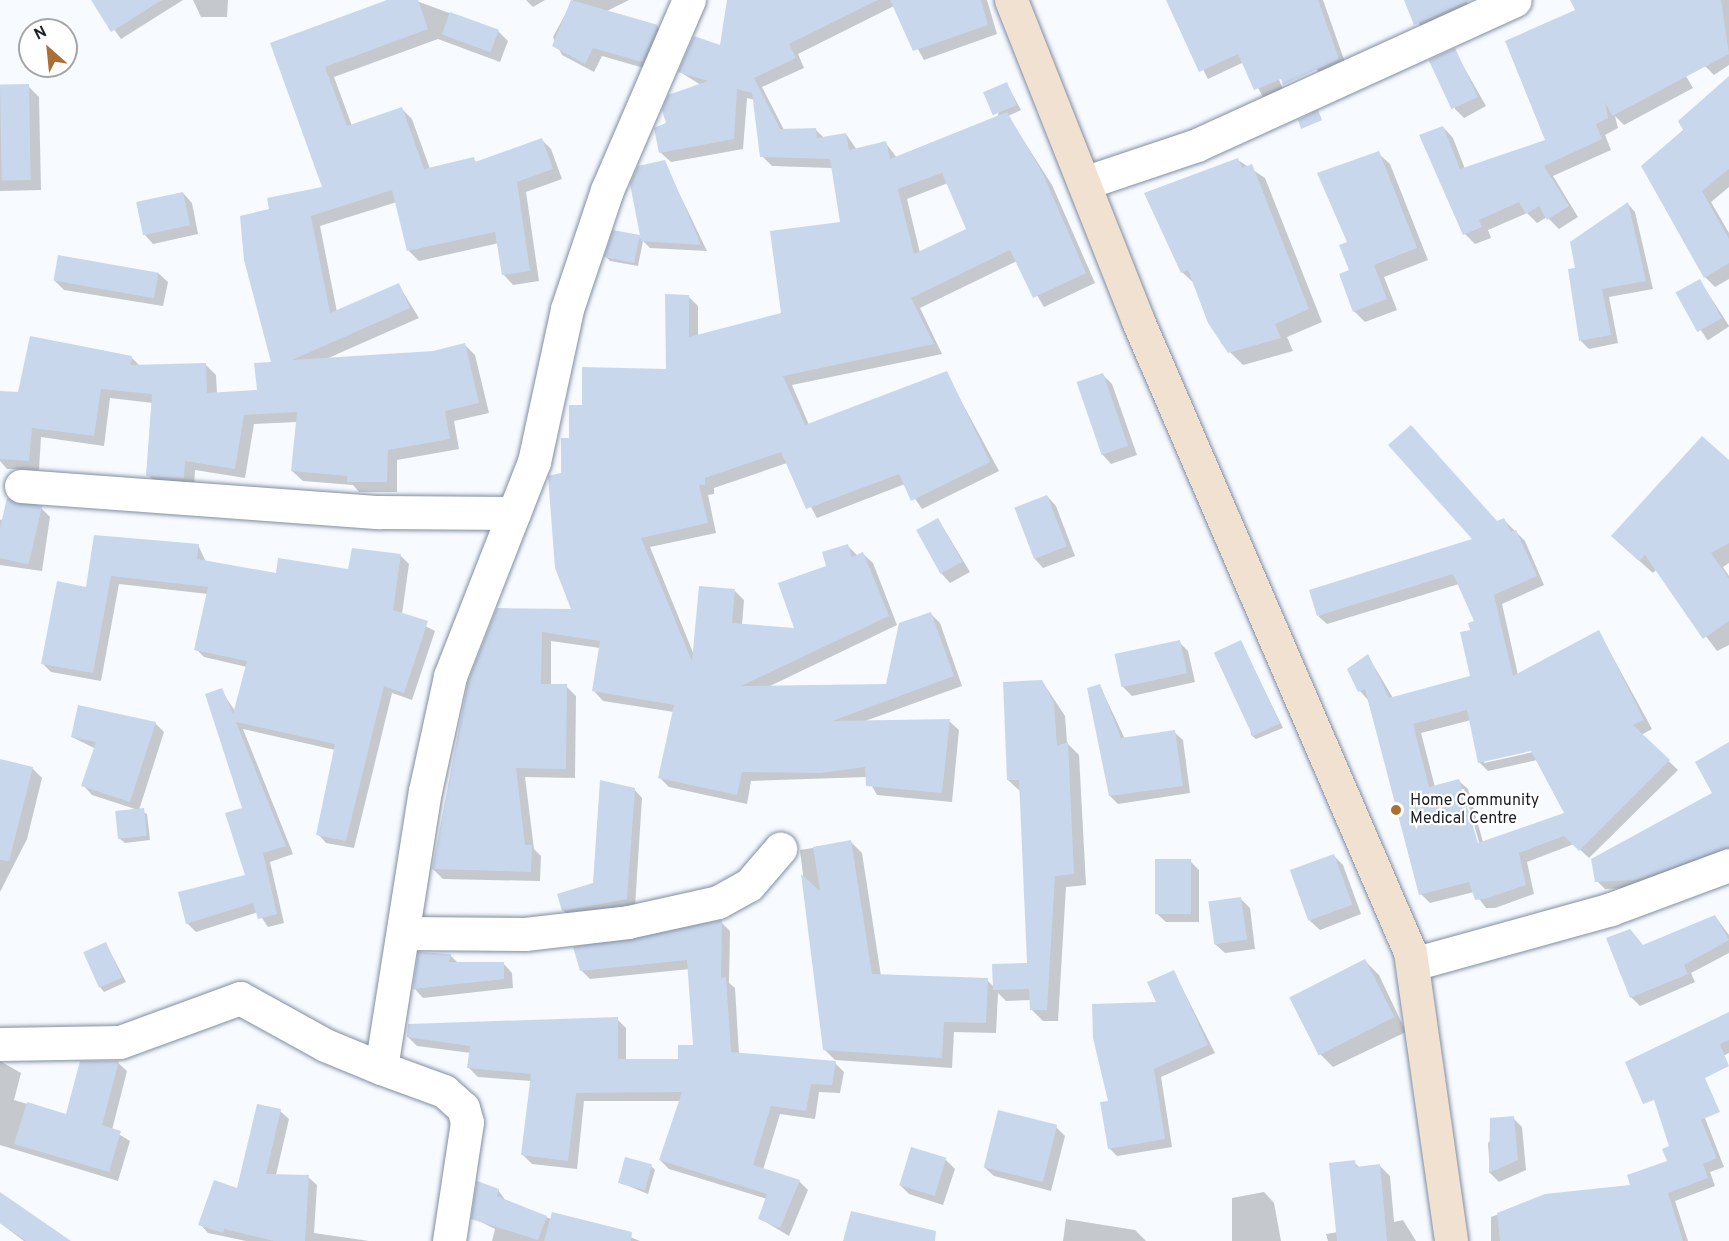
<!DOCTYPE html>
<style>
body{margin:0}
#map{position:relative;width:1729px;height:1241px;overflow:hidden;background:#f7faff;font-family:Overpass,sans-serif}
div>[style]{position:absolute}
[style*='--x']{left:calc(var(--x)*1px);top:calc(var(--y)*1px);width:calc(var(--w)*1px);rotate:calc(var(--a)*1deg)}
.shadow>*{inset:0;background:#0003;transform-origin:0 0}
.building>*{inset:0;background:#c9d7ed;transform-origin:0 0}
.roads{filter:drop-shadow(0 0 2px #818da2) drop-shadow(0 0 2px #818da2)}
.street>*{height:33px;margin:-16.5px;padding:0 16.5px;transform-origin:16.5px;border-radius:16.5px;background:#fff}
.secondary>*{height:33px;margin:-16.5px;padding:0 16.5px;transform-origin:16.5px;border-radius:16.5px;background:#f1e1d1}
.dots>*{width:16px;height:16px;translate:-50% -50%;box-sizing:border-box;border:3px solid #fff;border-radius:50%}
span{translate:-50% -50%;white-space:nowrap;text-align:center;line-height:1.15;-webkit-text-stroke:4.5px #fff;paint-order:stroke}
.poi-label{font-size:16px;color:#1a1e27}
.left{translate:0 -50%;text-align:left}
.north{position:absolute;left:18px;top:18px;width:60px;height:60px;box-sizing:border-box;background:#fff;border:2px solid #a3a5a9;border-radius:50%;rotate:333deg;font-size:16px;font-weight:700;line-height:24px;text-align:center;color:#1a1e27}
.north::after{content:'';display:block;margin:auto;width:21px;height:27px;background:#ab7031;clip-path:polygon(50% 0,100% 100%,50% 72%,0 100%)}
</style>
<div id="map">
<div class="shadow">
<div style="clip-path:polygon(93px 0,183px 0,121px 39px)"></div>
<div style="clip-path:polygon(193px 0,228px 0,227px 17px,201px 17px)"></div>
<div style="clip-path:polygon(391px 0,414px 0,498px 31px,508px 41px,500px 62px,438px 39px,334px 77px,352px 126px,401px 108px,412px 119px,430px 169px,473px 158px,477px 163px,541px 139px,551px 149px,562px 179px,526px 192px,539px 281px,513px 285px,503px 274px,499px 243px,419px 261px,409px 251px,397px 202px,320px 226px,337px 312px,398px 284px,419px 318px,326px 359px,433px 353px,465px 345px,475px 355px,489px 413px,454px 421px,459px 449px,397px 460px,397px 492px,359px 492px,353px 485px,303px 481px,292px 471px,297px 422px,254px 424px,245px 478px,195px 470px,194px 488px,158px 485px,148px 475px,153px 403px,110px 398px,104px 446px,41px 437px,39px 470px,7px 469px,0 461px,0 415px,19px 394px,132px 358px,140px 366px,206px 365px,216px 375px,217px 394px,258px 391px,273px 363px,271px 210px,324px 188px,271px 44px)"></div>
<div style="clip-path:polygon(526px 0,545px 0,533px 7px)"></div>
<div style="clip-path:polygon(573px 0,629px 0,607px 11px,657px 26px,666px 35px,651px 70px,602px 56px,594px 72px,562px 55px,553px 37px)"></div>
<div style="clip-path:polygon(evenodd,729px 0,987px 0,997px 34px,924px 60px,894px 6px,798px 54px,804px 68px,762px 87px,784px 130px,816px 130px,824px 138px,846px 134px,857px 150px,885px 142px,897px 158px,997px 118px,1007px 84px,1021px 110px,1008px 116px,1052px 185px,1095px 283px,1044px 307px,1017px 261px,920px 308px,942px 354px,792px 385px,809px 425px,946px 373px,999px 471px,922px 509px,905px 484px,817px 518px,787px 463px,714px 488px,714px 494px,708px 495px,716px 533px,650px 547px,694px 655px,735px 591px,744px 600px,742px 625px,796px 630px,828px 567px,847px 545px,858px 556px,863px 554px,873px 563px,897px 625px,768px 687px,887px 685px,930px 613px,940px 623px,962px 686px,865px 721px,949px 721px,959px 730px,952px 802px,877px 795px,867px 777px,751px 781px,747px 804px,669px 787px,660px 778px,674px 712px,603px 701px,594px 691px,600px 648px,551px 641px,551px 686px,566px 686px,576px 696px,575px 778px,525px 777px,534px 849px,541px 856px,540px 881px,443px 879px,433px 869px,469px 682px,574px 610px,562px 474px,583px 406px,668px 370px,688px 296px,698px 306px,698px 337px,783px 314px,841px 224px,832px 168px,772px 166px,762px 156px,755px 100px,747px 98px,743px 149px,671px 162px,661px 153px,668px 124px,701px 85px,680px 72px,721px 47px,729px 0,948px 183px,968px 230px,920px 253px,907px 199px,948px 183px)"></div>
<div style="clip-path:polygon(1168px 0,1245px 0,1283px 89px,1263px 97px,1244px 62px,1208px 79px)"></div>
<div style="clip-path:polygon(1292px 0,1323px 0,1347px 68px,1324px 77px,1315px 68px)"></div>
<div style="clip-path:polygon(1406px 0,1466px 0,1471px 11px,1424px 33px)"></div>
<div style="clip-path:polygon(1571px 0,1619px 0,1656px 26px,1693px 88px,1624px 125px,1615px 116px,1618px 128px,1605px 135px,1611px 150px,1553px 176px,1578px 217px,1559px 229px,1547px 217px,1537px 223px,1527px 213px,1488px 230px,1491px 238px,1475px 244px,1465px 234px,1443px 127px,1453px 138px,1465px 169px,1547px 141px,1577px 11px)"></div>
<div style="clip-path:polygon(1688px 0,1729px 0,1729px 65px,1714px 75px,1705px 66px)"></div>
<div style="clip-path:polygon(1454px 50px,1486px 106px,1464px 118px,1455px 109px)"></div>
<div style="clip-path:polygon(1729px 78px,1729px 187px,1711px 202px,1729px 233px,1729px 279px,1715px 287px,1705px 277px,1685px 130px)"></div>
<div style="clip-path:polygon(0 86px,28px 86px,39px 97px,41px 190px,0 191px)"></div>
<div style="clip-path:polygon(1378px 153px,1390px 164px,1428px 260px,1384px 277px,1397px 310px,1365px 322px,1354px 311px,1349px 242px)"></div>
<div style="clip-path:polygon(1238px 160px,1265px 178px,1322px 322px,1287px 337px,1293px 351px,1243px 365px,1221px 343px,1196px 285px,1182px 272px)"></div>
<div style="clip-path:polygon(664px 162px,707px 251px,650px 248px,643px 241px,638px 266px,610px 261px,606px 257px,639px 236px,642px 239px)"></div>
<div style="clip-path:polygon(183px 193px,192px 203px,198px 234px,153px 244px,144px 234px)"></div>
<div style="clip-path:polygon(1628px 204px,1635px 212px,1653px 289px,1609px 297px,1618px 343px,1589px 349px,1581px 341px,1577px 269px)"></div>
<div style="clip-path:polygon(158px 273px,168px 282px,163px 306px,64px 290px,54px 280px)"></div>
<div style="left:1700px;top:281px;width:54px;height:26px;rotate:57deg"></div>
<div style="clip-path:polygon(1103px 375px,1112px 384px,1137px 455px,1111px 464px,1102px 454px)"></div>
<div style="clip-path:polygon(1729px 462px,1729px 563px,1723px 567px,1729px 576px,1729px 645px,1717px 651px,1656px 570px,1653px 573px,1626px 549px)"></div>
<div style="clip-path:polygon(1047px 496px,1056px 506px,1075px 556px,1043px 568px,1034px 558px)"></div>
<div style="clip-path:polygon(41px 508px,50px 517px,42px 571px,0 565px,0 520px)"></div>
<div style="clip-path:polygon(938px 519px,970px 572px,950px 583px,941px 573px)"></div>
<div style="clip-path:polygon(evenodd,1504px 520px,1525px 541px,1544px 585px,1502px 604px,1518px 675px,1599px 632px,1652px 729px,1641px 735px,1678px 770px,1589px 858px,1574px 844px,1527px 862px,1534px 894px,1495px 908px,1486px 908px,1474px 892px,1430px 903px,1421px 894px,1368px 700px,1360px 691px,1368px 656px,1393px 698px,1472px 677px,1476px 622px,1459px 584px,1327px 624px,1318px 616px,1475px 540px,1504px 520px,1471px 720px,1479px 762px,1488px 771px,1537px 760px,1566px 813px,1483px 842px,1468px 789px,1459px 781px,1435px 787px,1421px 733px,1471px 720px,1504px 520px,1538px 748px,1538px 751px,1484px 763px,1484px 760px,1538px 748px,1504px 520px,1461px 789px,1464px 789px,1481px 849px,1478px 850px,1461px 789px)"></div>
<div style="clip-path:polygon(95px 537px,198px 545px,206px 562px,277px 575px,350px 571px,401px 556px,409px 564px,402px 614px,435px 631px,412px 700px,392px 693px,354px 848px,326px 843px,318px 834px,335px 750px,243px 729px,293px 854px,270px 862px,284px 923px,268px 927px,258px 912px,196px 932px,187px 923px,246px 876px,244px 809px,221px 690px,235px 711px,247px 667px,204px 657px,196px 649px,208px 594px,119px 584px,101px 681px,51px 672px,43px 664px,87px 588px)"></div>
<div style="clip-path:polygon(1179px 642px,1188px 651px,1195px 682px,1132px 696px,1123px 687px)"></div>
<div style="clip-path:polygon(1241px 642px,1283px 728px,1256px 739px,1251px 735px)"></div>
<div style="clip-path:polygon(1042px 681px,1065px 716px,1067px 743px,1079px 755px,1086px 885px,1066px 887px,1058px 1021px,1043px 1021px,1031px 1009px,1031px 1000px,1006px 1001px,998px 993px,996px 1033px,954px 1032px,952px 1068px,835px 1060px,824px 1049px,800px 850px,851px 842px,862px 853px,881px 976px,987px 980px,994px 987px,1029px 964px,1021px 792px,1008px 780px)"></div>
<div style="clip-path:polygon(1100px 686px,1125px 739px,1174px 732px,1183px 740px,1190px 793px,1118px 804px,1110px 796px)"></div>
<div style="clip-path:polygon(155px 723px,164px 732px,139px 810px,147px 814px,150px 840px,125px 843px,120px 839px,138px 810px,92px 795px,83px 785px,96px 749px,72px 737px)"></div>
<div style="clip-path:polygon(1729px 744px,1729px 858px,1645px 887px,1605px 889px,1597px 881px,1714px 794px)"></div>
<div style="clip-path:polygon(0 760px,32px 768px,42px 778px,27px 839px,0 892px)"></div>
<div style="clip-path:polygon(634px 789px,642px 798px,635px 907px,571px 918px,563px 910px,594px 884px)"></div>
<div style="clip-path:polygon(1334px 856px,1343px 865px,1361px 914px,1320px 930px,1310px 921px)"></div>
<div style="clip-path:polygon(1190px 861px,1199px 870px,1199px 922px,1166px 922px,1156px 913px)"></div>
<div style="clip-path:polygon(1241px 899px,1250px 908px,1255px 949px,1225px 953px,1215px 944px)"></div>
<div style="clip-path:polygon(1715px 916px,1729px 935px,1729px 953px,1691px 973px,1695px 982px,1640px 1006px,1631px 997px,1644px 946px)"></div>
<div style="clip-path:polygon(721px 922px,730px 931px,729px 983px,735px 988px,739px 1054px,835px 1063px,844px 1072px,840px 1093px,819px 1092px,815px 1119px,780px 1114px,763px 1170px,799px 1181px,808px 1190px,789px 1236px,759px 1218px,767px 1199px,669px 1169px,660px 1160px,681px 1101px,584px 1101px,577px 1169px,532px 1164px,523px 1155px,531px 1081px,478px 1077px,469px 1068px,471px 1053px,417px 1046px,408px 1037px,617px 1019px,626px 1028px,626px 1061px,680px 1060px,695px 1046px,690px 969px,590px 979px,581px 970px)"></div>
<div style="clip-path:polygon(106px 944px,126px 982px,104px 992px,100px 987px)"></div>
<div style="clip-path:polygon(450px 955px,458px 963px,503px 963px,512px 973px,513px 988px,423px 998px,414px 988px)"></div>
<div style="clip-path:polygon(1365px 961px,1379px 975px,1406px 1032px,1333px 1067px,1319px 1053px)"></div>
<div style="clip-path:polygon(1174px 972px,1215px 1053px,1161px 1077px,1172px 1147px,1117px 1156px,1110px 1149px,1109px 1102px)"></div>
<div style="clip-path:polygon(1729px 1014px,1729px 1053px,1645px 1093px)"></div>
<div style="clip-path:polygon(0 1061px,21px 1073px,14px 1100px,67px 1116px,117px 1062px,127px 1071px,112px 1130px,130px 1141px,118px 1181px,0 1145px)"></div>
<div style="clip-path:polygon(280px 1111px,289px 1119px,276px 1175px,308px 1177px,317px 1185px,314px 1233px,369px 1241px,246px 1241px,208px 1233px,200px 1224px,238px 1190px)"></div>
<div style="clip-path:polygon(1703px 1113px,1724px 1167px,1710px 1172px,1715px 1186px,1675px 1201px,1688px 1241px,1491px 1241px,1491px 1217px,1545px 1196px,1632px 1186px,1669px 1162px,1671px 1147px)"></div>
<div style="clip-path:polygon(1513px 1118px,1522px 1127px,1526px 1170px,1499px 1182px,1490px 1173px,1488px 1143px)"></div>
<div style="clip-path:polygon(1056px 1127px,1065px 1136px,1051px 1191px,994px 1176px,984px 1167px)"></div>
<div style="clip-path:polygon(912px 1149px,946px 1160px,955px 1169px,943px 1205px,909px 1194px,900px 1185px)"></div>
<div style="clip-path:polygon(1354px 1162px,1360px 1168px,1380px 1166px,1390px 1176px,1394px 1222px,1403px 1220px,1416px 1241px,1328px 1241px,1326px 1234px,1338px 1232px)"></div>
<div style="clip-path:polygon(651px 1166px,655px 1170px,648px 1194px,619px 1182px)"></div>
<div style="clip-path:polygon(498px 1190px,506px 1201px,551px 1219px,599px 1225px,640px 1241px,492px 1241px,495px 1229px,473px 1218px)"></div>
<div style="clip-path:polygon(1264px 1192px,1274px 1203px,1281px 1241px,1232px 1241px,1232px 1198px)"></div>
<div style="clip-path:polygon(0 1212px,68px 1241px,24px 1241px,0 1223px)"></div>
<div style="clip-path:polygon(1066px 1219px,1135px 1230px,1146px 1241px,1063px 1241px)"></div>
</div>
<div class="building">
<div style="clip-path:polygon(91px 0,162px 0,111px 32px)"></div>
<div style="clip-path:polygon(387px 0,418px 0,428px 29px,325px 67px,347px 126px,402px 107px,424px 169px,474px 157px,475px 162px,542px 138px,553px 169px,517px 182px,530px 271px,502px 275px,495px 232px,407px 251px,392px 190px,311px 216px,330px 313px,399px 283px,410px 308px,292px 360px,433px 351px,465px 343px,479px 403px,445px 411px,450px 439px,388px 450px,387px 482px,347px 482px,347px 476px,291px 471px,297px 412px,244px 415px,235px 469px,185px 461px,184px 478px,146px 476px,152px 394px,101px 389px,94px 436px,32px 428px,29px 461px,0 459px,0 391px,18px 392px,30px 336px,132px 356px,131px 365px,206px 363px,207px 393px,257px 390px,254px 363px,271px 362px,244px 260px,240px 216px,269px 209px,267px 198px,322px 187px,270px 43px)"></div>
<div style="clip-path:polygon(571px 0,658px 25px,642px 62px,593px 48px,585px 64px,552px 46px)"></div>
<div style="clip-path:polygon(evenodd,727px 0,878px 0,789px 44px,796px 58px,754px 78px,780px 129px,816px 128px,817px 138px,846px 133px,849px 150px,886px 141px,890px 159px,1007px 112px,1043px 174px,1086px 273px,1033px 298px,1010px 250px,911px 298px,934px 344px,783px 376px,805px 425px,947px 371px,990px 462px,911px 501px,899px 474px,806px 509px,781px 452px,705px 478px,705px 485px,699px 485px,708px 523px,641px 538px,692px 661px,699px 586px,735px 589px,732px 623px,794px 628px,778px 583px,826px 566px,822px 552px,848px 544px,852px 557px,863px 552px,889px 616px,741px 686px,886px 684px,899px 623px,931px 612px,954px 676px,832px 721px,950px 719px,942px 793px,866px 786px,865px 767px,821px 773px,742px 772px,737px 795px,658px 778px,674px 705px,592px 691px,600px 641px,542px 632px,541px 684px,567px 684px,566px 769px,516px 768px,525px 845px,532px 845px,531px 872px,432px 869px,468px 681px,497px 608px,571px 609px,555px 568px,548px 476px,561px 473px,561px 438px,569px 438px,569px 405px,582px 405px,582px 367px,666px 369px,665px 294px,689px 295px,689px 337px,781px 313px,770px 231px,840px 222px,830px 159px,760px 157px,752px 93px,737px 89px,734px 139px,659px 153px,654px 128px,666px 123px,662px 110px,668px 95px,708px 81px,678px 72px,694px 36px,720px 45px,727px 0,942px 173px,966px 229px,914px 254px,898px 189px,942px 173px)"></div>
<div style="clip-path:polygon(890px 0,981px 0,988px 25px,913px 51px)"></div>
<div style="clip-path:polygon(1166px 0,1318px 0,1339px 59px,1283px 85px,1281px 79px,1254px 90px,1238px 54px,1199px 72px)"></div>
<div style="clip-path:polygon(1404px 0,1470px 0,1414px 25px)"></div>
<div style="clip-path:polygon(1570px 0,1721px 0,1729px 54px,1612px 116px,1605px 102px,1608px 118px,1596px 124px,1602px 139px,1544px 166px,1569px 206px,1547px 220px,1539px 206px,1526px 214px,1519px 202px,1479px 220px,1482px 227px,1463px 235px,1419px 135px,1443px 126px,1460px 169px,1545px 140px,1505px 41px,1575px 10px)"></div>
<div style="left:450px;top:12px;width:52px;height:24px;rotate:20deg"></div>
<div style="left:1455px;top:48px;width:54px;height:29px;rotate:65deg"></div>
<div style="clip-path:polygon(1729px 76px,1729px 169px,1702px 191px,1729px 239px,1729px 263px,1704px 278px,1641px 166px,1683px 130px,1678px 121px)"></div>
<div style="left:1007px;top:82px;width:25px;height:26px;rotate:67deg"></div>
<div style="left:29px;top:84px;width:96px;height:29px;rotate:89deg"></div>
<div style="clip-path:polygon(1318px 110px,1322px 120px,1301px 129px,1298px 120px)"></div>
<div style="clip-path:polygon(1379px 151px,1417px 248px,1374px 265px,1387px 299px,1353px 312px,1339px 274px,1349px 270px,1339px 245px,1347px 242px,1317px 173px)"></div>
<div style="clip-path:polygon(1238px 158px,1242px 168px,1252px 164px,1309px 309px,1275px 324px,1281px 338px,1228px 353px,1208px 323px,1188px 270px,1181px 273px,1144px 193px)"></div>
<div style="clip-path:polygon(665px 160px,701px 245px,641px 241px,630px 184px,638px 166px)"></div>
<div style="left:183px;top:192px;width:34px;height:48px;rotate:78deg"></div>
<div style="clip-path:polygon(1628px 202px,1646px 281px,1602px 289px,1611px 335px,1579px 341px,1568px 269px,1575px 268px,1570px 242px)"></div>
<div style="clip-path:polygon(613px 230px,640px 235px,634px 263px,604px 257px)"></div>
<div style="left:58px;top:255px;width:102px;height:26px;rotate:10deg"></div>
<div style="left:1700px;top:279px;width:45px;height:28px;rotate:61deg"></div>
<div style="left:1103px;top:373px;width:77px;height:28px;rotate:71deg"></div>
<div style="clip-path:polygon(evenodd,1411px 425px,1497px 521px,1504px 518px,1511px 532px,1516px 530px,1537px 576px,1494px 595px,1513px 676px,1599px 630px,1644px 720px,1633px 725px,1670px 760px,1579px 851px,1564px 836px,1519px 853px,1526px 885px,1485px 899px,1475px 900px,1469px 882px,1419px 895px,1365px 689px,1358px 692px,1347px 669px,1368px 654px,1389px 698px,1470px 676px,1460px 632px,1470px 630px,1468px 623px,1474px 621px,1453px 574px,1317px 616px,1309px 590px,1472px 539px,1388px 445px,1411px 425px,1467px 710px,1478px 763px,1531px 751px,1564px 813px,1478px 843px,1459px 779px,1429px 787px,1413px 724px,1467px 710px)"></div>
<div style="clip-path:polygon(1702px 436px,1729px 460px,1729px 543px,1711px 553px,1729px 579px,1729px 621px,1703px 639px,1645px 555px,1639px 561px,1611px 536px)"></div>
<div style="left:1047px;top:495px;width:55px;height:35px;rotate:69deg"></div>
<div style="left:7px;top:498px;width:36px;height:60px;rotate:13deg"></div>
<div style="left:938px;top:518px;width:50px;height:25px;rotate:61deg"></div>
<div style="clip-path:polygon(94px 535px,199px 544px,197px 559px,276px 573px,278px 558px,348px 569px,352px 548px,401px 554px,393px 610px,428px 621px,404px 693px,384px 686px,346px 841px,316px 835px,335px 744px,236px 722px,286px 846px,263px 853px,277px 914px,258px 919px,253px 903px,186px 924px,178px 892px,245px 875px,225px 813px,242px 808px,205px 694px,222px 688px,233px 714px,247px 661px,194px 650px,208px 587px,111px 576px,93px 673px,41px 664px,57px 581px,86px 587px)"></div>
<div style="left:1180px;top:640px;width:34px;height:67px;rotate:78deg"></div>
<div style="left:1241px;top:640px;width:92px;height:30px;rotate:65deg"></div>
<div style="clip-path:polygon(1042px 680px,1054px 703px,1057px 746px,1068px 742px,1074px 874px,1055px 876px,1047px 1010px,1030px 1010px,1029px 989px,993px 990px,992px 964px,1027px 963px,1019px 780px,1007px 780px,1003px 682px)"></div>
<div style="clip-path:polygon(1100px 684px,1121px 738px,1175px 730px,1183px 786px,1109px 796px,1087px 688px)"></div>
<div style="clip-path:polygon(78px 705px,156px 722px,130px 802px,81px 786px,96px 742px,71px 737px)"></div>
<div style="clip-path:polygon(1729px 742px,1729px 847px,1636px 880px,1595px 882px,1591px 859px,1712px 793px,1695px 762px)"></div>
<div style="clip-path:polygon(0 759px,33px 767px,9px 861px,0 860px)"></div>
<div style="clip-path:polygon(600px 780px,635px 788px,627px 899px,562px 911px,557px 894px,593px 883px)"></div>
<div style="left:144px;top:808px;width:28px;height:29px;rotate:84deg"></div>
<div style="clip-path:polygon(851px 840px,872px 974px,988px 978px,986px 1023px,944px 1022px,942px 1058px,823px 1050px,801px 874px,820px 891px,813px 847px)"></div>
<div style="left:1334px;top:854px;width:54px;height:47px;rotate:70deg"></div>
<div style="left:1155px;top:859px;width:36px;height:55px"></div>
<div style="left:1241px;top:897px;width:43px;height:33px;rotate:82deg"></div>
<div style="clip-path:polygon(1715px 915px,1729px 940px,1684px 965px,1688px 974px,1630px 998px,1606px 938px,1630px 929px,1643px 945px)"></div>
<div style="clip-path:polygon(722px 920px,721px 978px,726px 977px,731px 1052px,836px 1061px,832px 1085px,811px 1084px,806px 1111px,771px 1106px,753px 1165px,800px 1180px,780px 1228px,758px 1219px,767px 1194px,659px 1160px,682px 1092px,576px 1093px,568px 1161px,521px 1155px,531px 1074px,467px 1068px,470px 1046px,407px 1037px,408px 1024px,618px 1017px,618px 1059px,678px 1059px,678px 1045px,693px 1045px,687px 960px,580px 971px,573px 947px)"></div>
<div style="left:106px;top:942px;width:39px;height:25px;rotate:66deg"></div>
<div style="clip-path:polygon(418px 952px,451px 954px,449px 962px,504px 962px,504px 979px,413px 989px)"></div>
<div style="left:1365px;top:959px;width:65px;height:85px;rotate:63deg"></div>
<div style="clip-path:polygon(1174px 970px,1208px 1045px,1154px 1069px,1165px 1139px,1108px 1149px,1100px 1102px,1108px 1101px,1093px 1038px,1092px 1004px,1156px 1002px,1147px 982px)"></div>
<div style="clip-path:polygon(1729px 1012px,1729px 1040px,1720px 1044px,1729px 1066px,1705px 1078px,1720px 1112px,1701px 1120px,1717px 1158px,1703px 1164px,1708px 1178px,1668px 1193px,1683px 1241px,1500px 1241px,1497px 1213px,1545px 1194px,1630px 1185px,1627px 1175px,1667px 1161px,1662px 1149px,1669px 1146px,1654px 1100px,1643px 1104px,1625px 1062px)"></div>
<div style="clip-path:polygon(80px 1061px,119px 1061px,102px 1125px,121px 1131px,109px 1172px,14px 1144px,27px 1102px,66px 1114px)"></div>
<div style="clip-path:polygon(257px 1104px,281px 1109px,266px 1174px,309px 1175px,305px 1241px,274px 1241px,224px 1229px,223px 1233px,198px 1225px,214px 1180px,237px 1188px)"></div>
<div style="left:998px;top:1110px;width:61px;height:59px;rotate:14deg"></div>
<div style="clip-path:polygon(1514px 1116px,1518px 1160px,1489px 1173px,1490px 1118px)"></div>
<div style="left:911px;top:1147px;width:37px;height:40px;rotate:17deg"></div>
<div style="left:625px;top:1157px;width:28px;height:27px;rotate:15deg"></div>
<div style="clip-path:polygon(1355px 1160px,1356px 1167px,1380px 1164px,1387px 1241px,1337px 1241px,1329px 1163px)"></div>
<div style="clip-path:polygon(477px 1181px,499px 1189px,497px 1196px,547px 1216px,538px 1240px,471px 1219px)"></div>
<div style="clip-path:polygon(0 1192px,71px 1241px,26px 1241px,0 1223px)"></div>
<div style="clip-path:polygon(851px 1211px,936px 1231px,935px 1241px,843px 1241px)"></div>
<div style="clip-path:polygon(552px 1212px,632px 1232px,631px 1241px,544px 1241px)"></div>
</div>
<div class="roads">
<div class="street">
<div style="--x:1084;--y:183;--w:119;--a:-18.6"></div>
<div style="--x:1197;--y:145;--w:349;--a:-24.5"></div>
<div style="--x:21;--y:486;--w:359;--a:4.2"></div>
<div style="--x:379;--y:512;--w:135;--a:0.4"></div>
<div style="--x:403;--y:933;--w:122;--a:0.5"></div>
<div style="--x:525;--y:934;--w:104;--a:-6.6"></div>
<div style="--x:628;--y:922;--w:92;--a:-12.5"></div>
<div style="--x:718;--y:902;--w:35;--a:-29"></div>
<div style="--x:749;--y:885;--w:48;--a:-49.3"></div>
<div style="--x:1413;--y:964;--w:205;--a:-15.5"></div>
<div style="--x:1611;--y:909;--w:126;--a:-20.4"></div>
<div style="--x:0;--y:1044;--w:120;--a:-1"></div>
<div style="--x:120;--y:1042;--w:128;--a:-20.1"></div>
<div style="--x:240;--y:998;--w:97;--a:28.9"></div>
<div style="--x:325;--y:1045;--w:61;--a:22.3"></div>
<div style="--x:449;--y:1241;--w:120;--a:-81.4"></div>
<div style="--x:467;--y:1122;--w:15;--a:-106"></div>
<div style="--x:463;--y:1108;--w:25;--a:-138"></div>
<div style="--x:444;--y:1091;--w:67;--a:-159.9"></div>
<div style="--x:381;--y:1068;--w:280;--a:-81"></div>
<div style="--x:425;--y:791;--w:118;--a:-77.7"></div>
<div style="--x:450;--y:676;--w:230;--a:-68.6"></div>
<div style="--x:534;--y:462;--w:157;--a:-77.8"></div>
<div style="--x:567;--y:309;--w:126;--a:-71.4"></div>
<div style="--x:607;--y:190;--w:207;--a:-66.7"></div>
</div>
<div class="secondary">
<div style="--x:1011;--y:0;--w:345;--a:68.4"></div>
<div style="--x:1138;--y:321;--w:687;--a:66.68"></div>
<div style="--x:1410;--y:952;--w:292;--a:81.9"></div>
</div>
</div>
<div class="dots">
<div style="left:1396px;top:810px;background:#ab7031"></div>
</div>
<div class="poi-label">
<span class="left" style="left:1410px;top:810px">Home Community<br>Medical Centre</span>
</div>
<div class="north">N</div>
</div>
